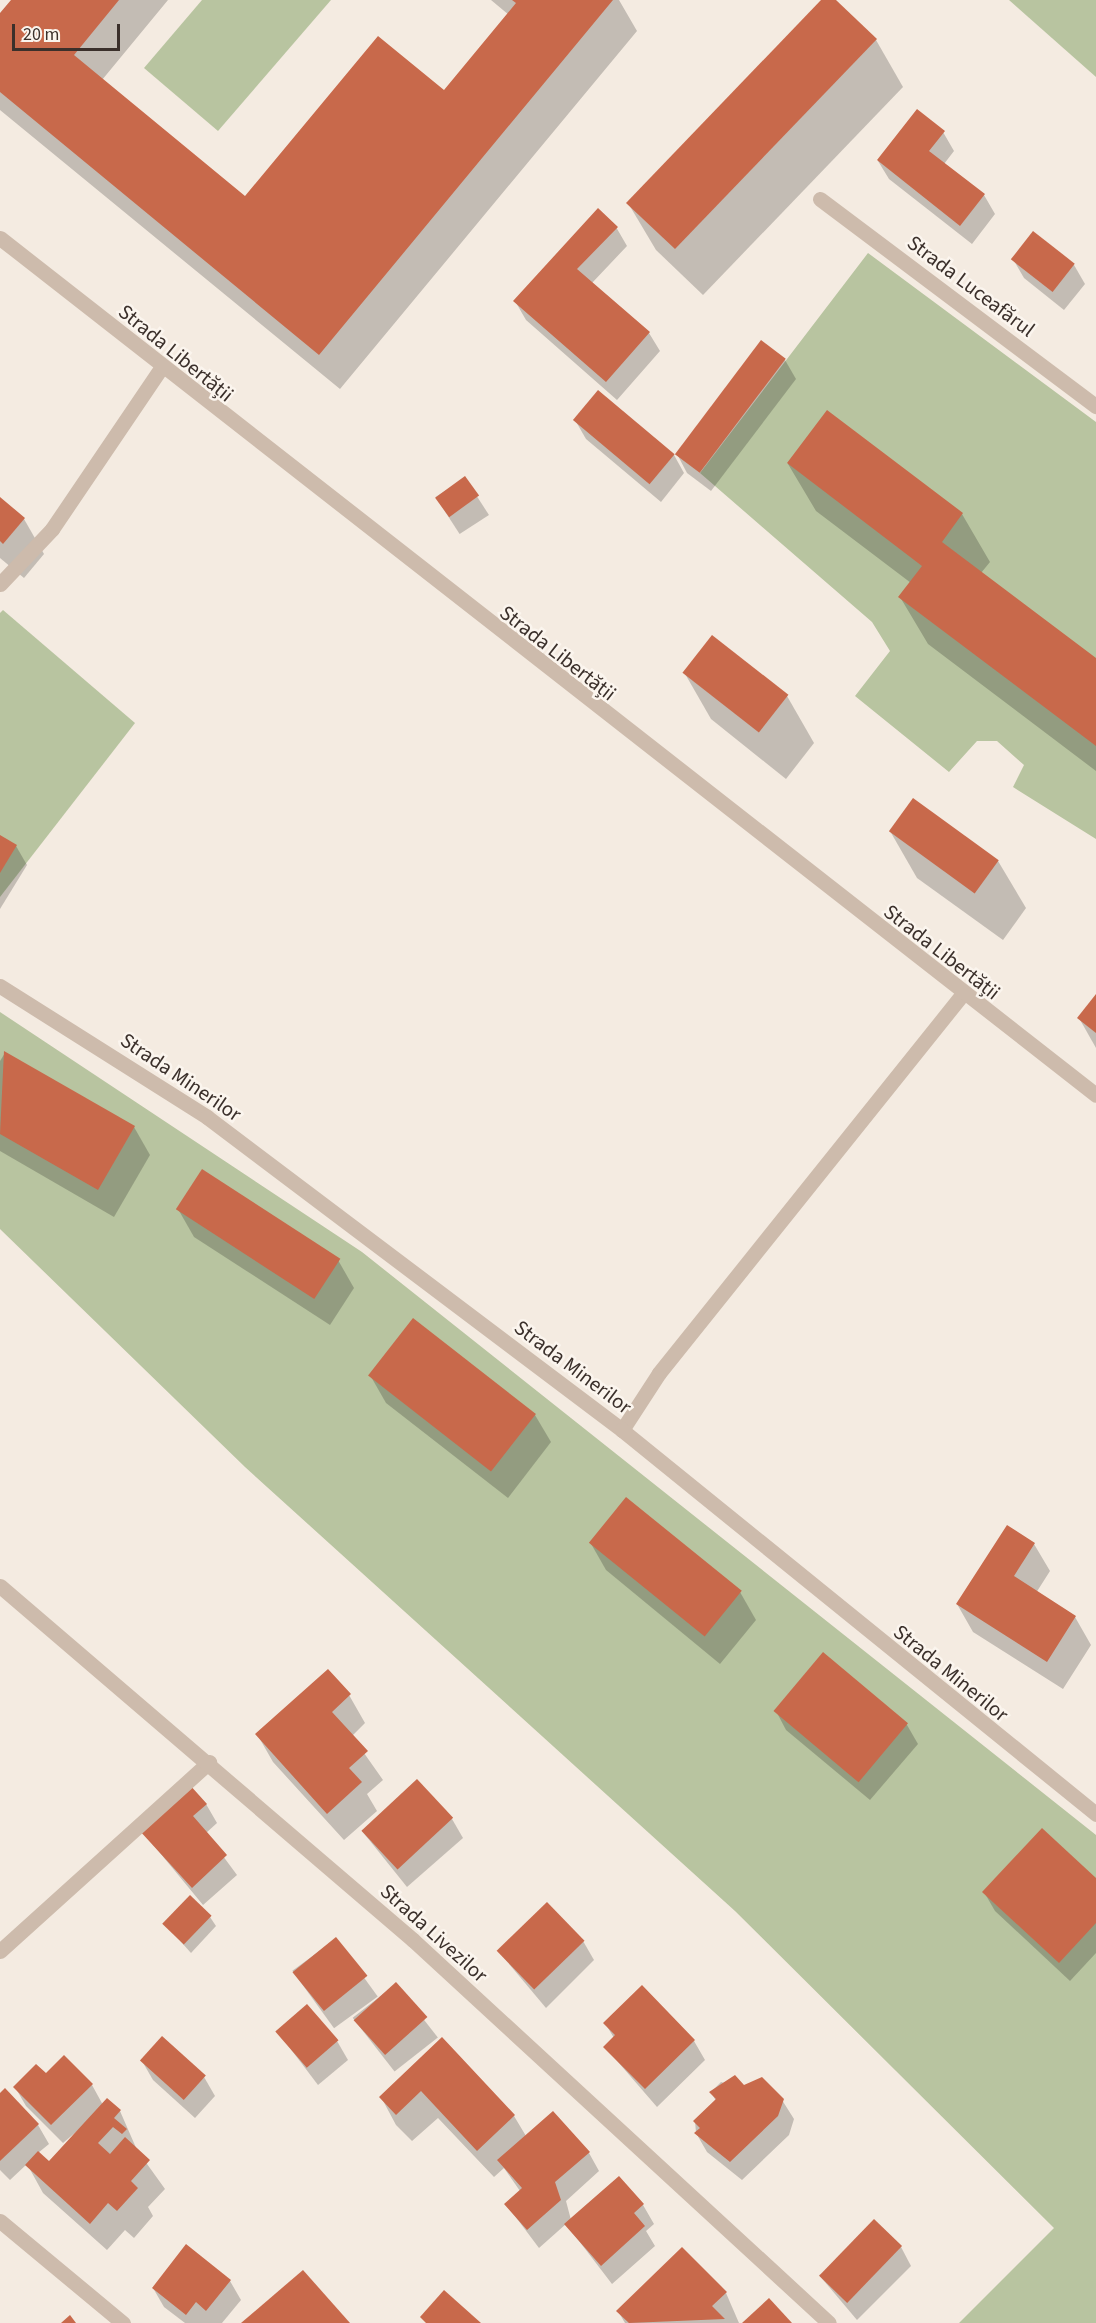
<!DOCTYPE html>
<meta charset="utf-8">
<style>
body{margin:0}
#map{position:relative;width:1096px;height:2323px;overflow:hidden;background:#f4ebe1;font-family:"Source Sans 3",sans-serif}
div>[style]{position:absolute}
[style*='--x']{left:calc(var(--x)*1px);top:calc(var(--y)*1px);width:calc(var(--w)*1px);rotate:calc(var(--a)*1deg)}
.green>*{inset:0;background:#b8c4a0}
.shadow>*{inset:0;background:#0003;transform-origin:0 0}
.building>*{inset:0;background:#c8694b;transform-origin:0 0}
.service>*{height:15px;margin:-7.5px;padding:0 7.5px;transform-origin:7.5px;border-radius:7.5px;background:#cdbbac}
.minor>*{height:15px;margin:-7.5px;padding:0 7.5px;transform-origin:7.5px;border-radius:7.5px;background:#cdbbac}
.tertiary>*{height:15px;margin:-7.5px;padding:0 7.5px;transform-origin:7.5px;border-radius:7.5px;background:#cdbbac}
span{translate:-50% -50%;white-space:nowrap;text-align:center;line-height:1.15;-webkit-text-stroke:5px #fbf5ee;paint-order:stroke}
.street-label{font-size:21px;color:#3b302b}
.scale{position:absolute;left:12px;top:24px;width:108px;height:27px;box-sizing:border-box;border:3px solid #3b302b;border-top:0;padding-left:8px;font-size:18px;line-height:21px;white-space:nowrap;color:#3b302b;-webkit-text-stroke:4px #fbf5ee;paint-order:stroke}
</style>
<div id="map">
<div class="green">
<div style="clip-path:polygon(202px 0,331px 0,218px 131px,144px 68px)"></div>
<div style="clip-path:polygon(1009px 0,1096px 0,1096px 77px)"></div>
<div style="clip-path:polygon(868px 253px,1096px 422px,1096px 839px,1013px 787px,1024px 765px,997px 741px,977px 741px,949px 772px,855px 696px,890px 651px,872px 622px,700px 473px)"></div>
<div style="clip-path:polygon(3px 610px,135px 723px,0 897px,0 613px)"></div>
<div style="clip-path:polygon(0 1012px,362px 1252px,1096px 1835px,1096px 2323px,959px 2323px,1054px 2228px,735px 1911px,245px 1467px,0 1229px)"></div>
</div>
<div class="shadow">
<div style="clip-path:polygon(13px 0,168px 0,102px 80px,245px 198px,444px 92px,509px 15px,491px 0,619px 0,637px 31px,340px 389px,0 110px,0 15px)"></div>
<div style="clip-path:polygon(823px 0,834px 0,876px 40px,903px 87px,703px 295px,656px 250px,628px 203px)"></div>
<div style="clip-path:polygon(943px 132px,954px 151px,944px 164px,984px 195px,995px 214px,972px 244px,889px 179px,878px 161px)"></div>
<div style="clip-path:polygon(616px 227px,627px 246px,592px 283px,649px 333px,660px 351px,617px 400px,526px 320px,515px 301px)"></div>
<div style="clip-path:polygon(1013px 259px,1074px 265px,1085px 284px,1064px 310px,1024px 278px)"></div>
<div style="clip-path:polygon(761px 342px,785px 360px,796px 379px,711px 491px,687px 473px,677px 454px)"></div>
<div style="clip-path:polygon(827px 412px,962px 514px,990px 562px,981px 573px,1096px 660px,1096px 771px,928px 644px,900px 597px,911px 583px,816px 511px,788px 464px)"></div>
<div style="clip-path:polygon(575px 420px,674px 455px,684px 473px,661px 502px,586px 439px)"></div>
<div style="left:465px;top:478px;width:44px;height:35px;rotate:57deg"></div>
<div style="clip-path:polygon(0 499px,24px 519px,44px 554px,24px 578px,0 558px)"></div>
<div style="clip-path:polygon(684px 672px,787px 696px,814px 743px,786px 779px,711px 719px)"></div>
<div style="clip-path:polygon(913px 800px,998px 861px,1026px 908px,1003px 940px,917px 878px,890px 831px)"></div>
<div style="clip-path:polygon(0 836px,16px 846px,27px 865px,0 909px)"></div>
<div style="clip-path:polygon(1096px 996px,1096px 1048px,1079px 1018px)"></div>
<div style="clip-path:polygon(5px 1053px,134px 1127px,150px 1155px,114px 1217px,0 1151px,0 1061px)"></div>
<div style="clip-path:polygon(178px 1209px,338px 1260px,354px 1288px,330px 1325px,194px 1237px)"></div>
<div style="clip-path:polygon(370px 1375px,535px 1415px,551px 1442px,508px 1498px,386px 1403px)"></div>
<div style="clip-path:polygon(590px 1542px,740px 1592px,756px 1620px,720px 1664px,606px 1570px)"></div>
<div style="clip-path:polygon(1034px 1544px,1050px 1571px,1036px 1593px,1075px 1617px,1091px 1645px,1063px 1689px,973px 1632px,957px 1604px)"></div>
<div style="clip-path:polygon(824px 1654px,907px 1725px,918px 1744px,870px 1800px,786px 1730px,776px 1711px)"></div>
<div style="clip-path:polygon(349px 1695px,365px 1723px,352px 1736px,383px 1780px,367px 1794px,377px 1811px,344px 1840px,273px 1762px,257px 1734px)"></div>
<div style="clip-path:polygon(206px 1804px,217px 1823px,206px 1833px,237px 1875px,203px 1905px,141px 1830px)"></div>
<div style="clip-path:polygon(452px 1819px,463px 1838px,407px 1887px,362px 1831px)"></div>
<div style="clip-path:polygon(1096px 1880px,1096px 1953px,1070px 1981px,995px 1911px,984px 1892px)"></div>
<div style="clip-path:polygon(210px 1917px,216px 1926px,191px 1953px,165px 1924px)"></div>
<div style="left:336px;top:1939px;width:71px;height:54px;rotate:54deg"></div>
<div style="clip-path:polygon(583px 1941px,594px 1960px,546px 2008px,499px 1952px)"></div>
<div style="left:396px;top:1984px;width:68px;height:55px;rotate:52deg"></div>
<div style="clip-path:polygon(642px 1987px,694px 2041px,705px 2060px,657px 2107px,605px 2047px,614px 2038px,605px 2023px)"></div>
<div style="clip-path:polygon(277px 2031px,337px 2041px,348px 2060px,318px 2085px)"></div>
<div style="clip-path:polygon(442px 2040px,514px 2116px,526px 2136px,589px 2153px,599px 2171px,566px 2201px,571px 2220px,619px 2178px,643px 2205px,654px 2224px,646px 2231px,655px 2246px,612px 2284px,566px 2224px,539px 2248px,506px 2204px,520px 2191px,504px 2168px,494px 2177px,438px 2118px,412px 2141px,396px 2125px,381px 2097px)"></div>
<div style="clip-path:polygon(142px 2061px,204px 2077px,215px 2096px,195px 2118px,153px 2080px)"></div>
<div style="clip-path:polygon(46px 2076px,92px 2085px,103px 2105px,120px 2111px,137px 2150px,165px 2189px,148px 2207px,153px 2216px,134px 2238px,125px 2230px,107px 2250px,43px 2193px,27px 2164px,10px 2180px,0 2170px,0 2095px,38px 2125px,49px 2144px,38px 2153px,49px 2164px,83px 2126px,63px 2143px,26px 2106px,15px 2087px)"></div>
<div style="clip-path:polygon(721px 2082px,782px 2100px,794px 2119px,789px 2135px,742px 2180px,707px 2152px,696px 2133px,695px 2121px,716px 2101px,711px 2092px)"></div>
<div style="clip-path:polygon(901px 2247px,911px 2266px,857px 2320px,819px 2275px)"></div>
<div style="clip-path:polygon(230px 2281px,241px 2300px,222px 2323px,185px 2323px,164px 2307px,153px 2288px)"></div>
<div style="clip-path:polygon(726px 2293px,739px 2323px,625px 2323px,618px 2311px)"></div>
</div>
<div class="building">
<div style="clip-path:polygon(11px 0,119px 0,74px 55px,245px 196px,378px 36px,444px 90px,516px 3px,512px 0,613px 0,319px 355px,0 92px,0 13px)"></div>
<div style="clip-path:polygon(821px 0,836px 0,877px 39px,675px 249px,626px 203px)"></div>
<div style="clip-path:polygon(917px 109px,945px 131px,929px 151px,985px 194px,960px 226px,877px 160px)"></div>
<div style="clip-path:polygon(598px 208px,618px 227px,577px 269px,650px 332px,606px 382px,513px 301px)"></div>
<div style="left:1033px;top:231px;width:53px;height:36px;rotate:38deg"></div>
<div style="left:761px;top:340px;width:31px;height:143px;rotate:37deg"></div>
<div style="left:598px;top:390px;width:100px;height:39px;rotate:40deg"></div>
<div style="clip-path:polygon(827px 410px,963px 513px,942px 542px,1096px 658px,1096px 746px,898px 597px,922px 566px,787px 463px)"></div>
<div style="left:465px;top:476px;width:24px;height:37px;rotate:54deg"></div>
<div style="clip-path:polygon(0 497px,25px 518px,3px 544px,0 541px)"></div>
<div style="left:712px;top:635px;width:97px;height:48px;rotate:38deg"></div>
<div style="left:913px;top:798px;width:106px;height:41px;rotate:36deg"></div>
<div style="clip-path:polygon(0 835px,17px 845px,0 873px)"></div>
<div style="clip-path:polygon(1096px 994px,1096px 1033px,1077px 1018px)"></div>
<div style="clip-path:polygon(4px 1051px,135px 1126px,98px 1190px,0 1134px)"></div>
<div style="left:202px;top:1169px;width:165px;height:48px;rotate:33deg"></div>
<div style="left:413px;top:1318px;width:156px;height:73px;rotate:38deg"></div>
<div style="left:626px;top:1497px;width:149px;height:59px;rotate:39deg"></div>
<div style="clip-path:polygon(1007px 1525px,1035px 1543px,1014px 1576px,1076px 1616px,1047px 1662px,956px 1604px)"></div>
<div style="left:823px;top:1652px;width:111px;height:77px;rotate:40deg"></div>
<div style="clip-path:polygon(328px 1669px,351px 1694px,332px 1712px,368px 1751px,349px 1768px,362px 1782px,327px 1814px,255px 1734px)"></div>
<div style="left:417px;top:1779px;width:53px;height:76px;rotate:47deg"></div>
<div style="clip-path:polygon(189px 1784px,207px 1804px,193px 1816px,227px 1855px,192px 1888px,139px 1830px)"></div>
<div style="clip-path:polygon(1042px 1828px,1096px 1878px,1096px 1923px,1059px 1963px,982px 1892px)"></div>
<div style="left:190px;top:1895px;width:30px;height:40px;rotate:44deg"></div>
<div style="left:547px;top:1902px;width:54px;height:70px;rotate:46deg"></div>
<div style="left:336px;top:1937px;width:50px;height:56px;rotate:51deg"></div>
<div style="left:396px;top:1982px;width:47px;height:57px;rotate:48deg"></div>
<div style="clip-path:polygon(642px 1985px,695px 2040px,645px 2089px,603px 2047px,615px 2035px,603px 2023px)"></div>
<div style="left:307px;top:2004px;width:48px;height:42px;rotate:49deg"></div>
<div style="left:162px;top:2036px;width:59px;height:33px;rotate:42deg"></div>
<div style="clip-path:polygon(442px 2037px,515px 2115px,477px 2151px,421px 2091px,396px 2115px,379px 2097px)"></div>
<div style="clip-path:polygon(64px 2055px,93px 2084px,51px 2125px,13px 2087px,36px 2064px,46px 2073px)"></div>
<div style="clip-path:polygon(735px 2075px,744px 2085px,762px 2077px,784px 2099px,778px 2116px,730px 2162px,694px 2133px,700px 2128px,693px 2121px,716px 2099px,709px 2092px)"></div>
<div style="clip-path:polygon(5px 2088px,39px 2124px,0 2161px,0 2093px)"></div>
<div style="clip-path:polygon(107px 2098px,121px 2110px,114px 2118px,127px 2129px,122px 2134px,113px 2127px,98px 2143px,110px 2154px,125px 2137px,150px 2160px,131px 2181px,138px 2188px,117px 2211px,108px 2203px,90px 2224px,25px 2165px,38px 2151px,49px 2161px)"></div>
<div style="clip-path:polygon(553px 2111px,590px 2152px,555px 2182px,561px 2200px,527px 2230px,504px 2204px,522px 2188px,497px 2160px)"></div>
<div style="clip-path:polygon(619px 2176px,644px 2204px,634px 2213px,645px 2226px,601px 2266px,564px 2224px)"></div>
<div style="left:874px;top:2219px;width:39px;height:79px;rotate:44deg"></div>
<div style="clip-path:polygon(186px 2244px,231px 2280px,206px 2311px,196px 2302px,186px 2315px,152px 2288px)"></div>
<div style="clip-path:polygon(682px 2247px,727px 2292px,712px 2306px,725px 2319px,629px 2323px,616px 2311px)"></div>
<div style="clip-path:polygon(303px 2270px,350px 2323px,241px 2323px)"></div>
<div style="clip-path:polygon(444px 2290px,481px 2323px,426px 2323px,420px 2317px)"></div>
<div style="clip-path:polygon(769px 2298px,792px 2323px,742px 2323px)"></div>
<div style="clip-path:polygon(70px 2315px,76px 2323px,61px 2323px)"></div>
</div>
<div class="service">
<div style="--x:0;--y:584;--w:76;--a:-46.6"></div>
<div style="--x:52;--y:529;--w:194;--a:-55.9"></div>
<div style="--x:622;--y:1430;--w:68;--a:-57"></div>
<div style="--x:659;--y:1373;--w:484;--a:-51.3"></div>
<div style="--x:0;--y:1951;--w:282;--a:-42.1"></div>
</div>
<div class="minor">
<div style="--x:820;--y:199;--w:345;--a:36.9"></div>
<div style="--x:0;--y:238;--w:1391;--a:38.02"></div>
<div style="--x:0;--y:1586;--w:544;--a:40.6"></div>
<div style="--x:413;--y:1940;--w:565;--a:42.63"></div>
<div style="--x:0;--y:2221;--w:160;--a:39.7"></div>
</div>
<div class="tertiary">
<div style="--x:0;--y:986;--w:245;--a:32.3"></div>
<div style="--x:207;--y:1117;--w:520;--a:37.02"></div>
<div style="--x:622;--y:1430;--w:610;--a:39.01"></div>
</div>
<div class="street-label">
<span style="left:971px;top:286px;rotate:37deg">Strada Luceafărul</span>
<span style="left:176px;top:353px;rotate:39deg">Strada Libertății</span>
<span style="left:558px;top:653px;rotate:38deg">Strada Libertății</span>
<span style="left:942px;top:952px;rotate:38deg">Strada Libertății</span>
<span style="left:181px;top:1077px;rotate:34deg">Strada Minerilor</span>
<span style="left:573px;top:1367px;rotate:37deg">Strada Minerilor</span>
<span style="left:951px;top:1673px;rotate:39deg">Strada Minerilor</span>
<span style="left:434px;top:1933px;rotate:42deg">Strada Livezilor</span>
</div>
<div class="scale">20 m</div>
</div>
